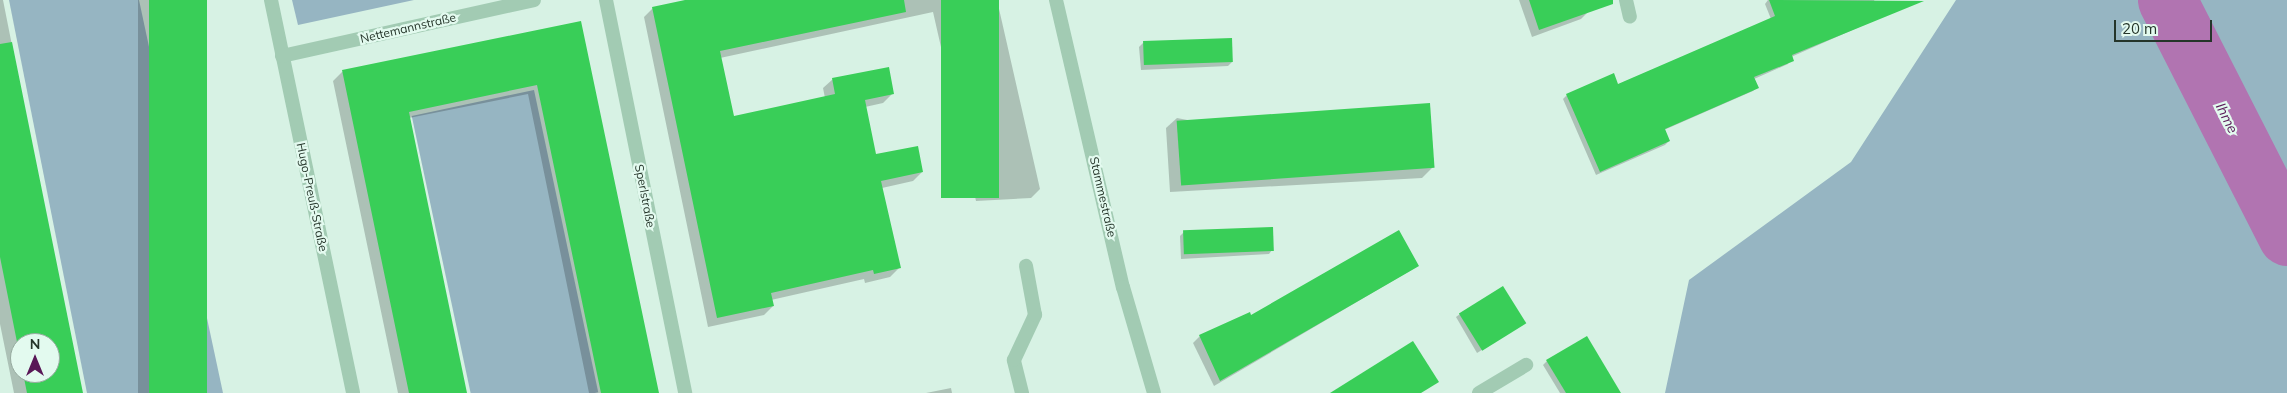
<!DOCTYPE html>
<meta charset="utf-8">
<style>
body{margin:0}
#map{position:relative;width:2287px;height:393px;overflow:hidden;background:#d7f2e4;font-family:Mulish,sans-serif}
div>[style]{position:absolute}
[style*='--x']{left:calc(var(--x)*1px);top:calc(var(--y)*1px);width:calc(var(--w)*1px);rotate:calc(var(--a)*1deg)}
.green>*{inset:0;background:#96b5c2;transform-origin:0 0}
.shadow>*{inset:0;background:#0003;transform-origin:0 0}
.river>*{height:59px;margin:-29.5px;padding:0 29.5px;transform-origin:29.5px;border-radius:29.5px;background:#b174b1}
.building>*{inset:0;background:#39ce58;transform-origin:0 0}
.service>*{height:14px;margin:-7px;padding:0 7px;transform-origin:7px;border-radius:7px;background:#a2cbb3}
.minor>*{height:14px;margin:-7px;padding:0 7px;transform-origin:7px;border-radius:7px;background:#a2cbb3}
.tertiary>*{height:14px;margin:-7px;padding:0 7px;transform-origin:7px;border-radius:7px;background:#a2cbb3}
span{translate:-50% -50%;white-space:nowrap;text-align:center;line-height:1.15;-webkit-text-stroke:4.5px #e3faef;paint-order:stroke}
.street-label{font-size:12px;color:#25352a}
.water-label{font-size:14px;color:#591857;font-style:italic}
.north{position:absolute;left:10px;top:333px;width:50px;height:50px;box-sizing:border-box;background:#e3faef;border:1px solid #97aba0;border-radius:50%;rotate:0deg;font-size:14px;font-weight:700;line-height:20px;text-align:center;color:#25352a}
.north::after{content:'';display:block;margin:auto;width:18px;height:22px;background:#591857;clip-path:polygon(50% 0,100% 100%,50% 72%,0 100%)}
.scale{position:absolute;left:2114px;top:20px;width:98px;height:22px;box-sizing:border-box;border:2px solid #25352a;border-top:0;padding-left:6px;font-size:15px;line-height:18px;white-space:nowrap;color:#25352a;-webkit-text-stroke:4px #e3faef;paint-order:stroke}
</style>
<div id="map">
<div class="green">
<div style="clip-path:polygon(9px 0,139px 0,223px 393px,87px 393px)"></div>
<div style="clip-path:polygon(292px 0,414px 0,298px 25px)"></div>
<div style="clip-path:polygon(1956px 0,2287px 0,2287px 393px,1665px 393px,1689px 280px,1851px 162px)"></div>
<div style="left:534px;top:90px;width:309px;height:125px;rotate:78deg"></div>
</div>
<div class="shadow">
<div style="clip-path:polygon(evenodd,0 0,3px 0,81px 393px,14px 393px,0 324px,0 0,20px 343px,50px 343px,50px 373px,20px 373px,20px 343px)"></div>
<div style="left:138px;top:0;width:68px;height:401px"></div>
<div style="clip-path:polygon(691px 0,997px 0,1040px 189px,1031px 198px,976px 201px,933px 12px,720px 58px,733px 118px,825px 98px,823px 88px,833px 79px,892px 94px,883px 103px,865px 107px,875px 156px,922px 172px,913px 181px,882px 188px,899px 268px,890px 277px,865px 283px,864px 279px,771px 300px,773px 306px,764px 315px,708px 327px,644px 17px,653px 8px)"></div>
<div style="clip-path:polygon(1519px 0,1584px 0,1588px 12px,1581px 19px,1532px 37px)"></div>
<div style="clip-path:polygon(1768px 0,1874px 0,1882px 17px,1791px 57px,1788px 64px,1754px 79px,1757px 87px,1753px 91px,1664px 130px,1669px 141px,1665px 145px,1596px 175px,1563px 99px,1567px 95px,1617px 85px,1771px 19px,1765px 4px)"></div>
<div style="clip-path:polygon(580px 23px,657px 393px,589px 393px,528px 94px,409px 118px,466px 393px,398px 393px,333px 81px,342px 72px)"></div>
<div style="clip-path:polygon(1143px 43px,1232px 62px,1228px 66px,1141px 70px,1139px 47px)"></div>
<div style="clip-path:polygon(1177px 118px,1433px 167px,1422px 178px,1170px 192px,1166px 128px)"></div>
<div style="clip-path:polygon(1184px 232px,1272px 250px,1269px 254px,1181px 259px,1180px 236px)"></div>
<div style="clip-path:polygon(1418px 266px,1214px 386px,1193px 343px,1200px 336px,1250px 317px)"></div>
<div style="clip-path:polygon(1460px 314px,1525px 323px,1477px 353px,1456px 317px)"></div>
<div style="clip-path:polygon(1547px 361px,1607px 393px,1560px 393px,1543px 365px)"></div>
<div style="clip-path:polygon(951px 388px,952px 393px,926px 393px)"></div>
</div>
<div class="river">
<div style="--x:2167;--y:0;--w:265;--a:63"></div>
</div>
<div class="building">
<div style="left:149px;top:0;width:58px;height:401px"></div>
<div style="clip-path:polygon(685px 0,904px 0,906px 12px,720px 51px,734px 116px,835px 94px,832px 78px,889px 67px,894px 94px,865px 100px,876px 154px,918px 146px,923px 172px,881px 181px,901px 268px,874px 274px,873px 270px,771px 293px,774px 306px,717px 318px,652px 7px)"></div>
<div style="left:941px;top:0;width:58px;height:198px"></div>
<div style="clip-path:polygon(1529px 0,1613px 0,1613px 4px,1539px 30px)"></div>
<div style="clip-path:polygon(1769px 0,1924px 1px,1792px 55px,1794px 61px,1754px 77px,1759px 88px,1665px 129px,1670px 141px,1600px 172px,1566px 94px,1614px 73px,1618px 84px,1775px 16px)"></div>
<div style="clip-path:polygon(581px 21px,659px 393px,601px 393px,537px 85px,409px 112px,467px 393px,409px 393px,342px 70px)"></div>
<div style="left:1232px;top:38px;width:24px;height:89px;rotate:88deg"></div>
<div style="clip-path:polygon(12px 42px,83px 393px,27px 393px,23px 373px,50px 373px,50px 343px,20px 343px,20px 357px,0 257px,0 44px)"></div>
<div style="left:1430px;top:103px;width:65px;height:254px;rotate:86deg"></div>
<div style="left:1273px;top:227px;width:24px;height:90px;rotate:88deg"></div>
<div style="clip-path:polygon(1399px 230px,1419px 266px,1220px 381px,1199px 335px,1250px 312px,1251px 315px)"></div>
<div style="left:1503px;top:286px;width:44px;height:52px;rotate:58deg"></div>
<div style="clip-path:polygon(1587px 336px,1621px 393px,1566px 393px,1546px 360px)"></div>
<div style="clip-path:polygon(1413px 341px,1439px 382px,1421px 393px,1330px 393px)"></div>
</div>
<div class="service">
<div style="--x:1022;--y:393;--w:34;--a:-104"></div>
<div style="--x:1014;--y:360;--w:50;--a:-65"></div>
<div style="--x:1035;--y:315;--w:50;--a:-100.4"></div>
</div>
<div class="minor">
<div style="--x:271;--y:0;--w:401;--a:78.2"></div>
<div style="--x:606;--y:0;--w:401;--a:78.6"></div>
<div style="--x:1626;--y:0;--w:17;--a:77"></div>
<div style="--x:282;--y:56;--w:258;--a:-12.5"></div>
<div style="--x:1479;--y:393;--w:55;--a:-30.8"></div>
</div>
<div class="tertiary">
<div style="--x:1056;--y:0;--w:295;--a:76.9"></div>
<div style="--x:1123;--y:287;--w:110;--a:73.7"></div>
</div>
<div class="street-label">
<span style="left:408px;top:28px;rotate:-13deg">Nettemannstraße</span>
<span style="left:645px;top:196px;rotate:79deg">Sperlstraße</span>
<span style="left:312px;top:197px;rotate:78deg">Hugo-Preuß-Straße</span>
<span style="left:1103px;top:197px;rotate:77deg">Stammestraße</span>
</div>
<div class="water-label">
<span style="left:2227px;top:118px;rotate:63deg">Ihme</span>
</div>
<div class="north">N</div>
<div class="scale">20 m</div>
</div>
